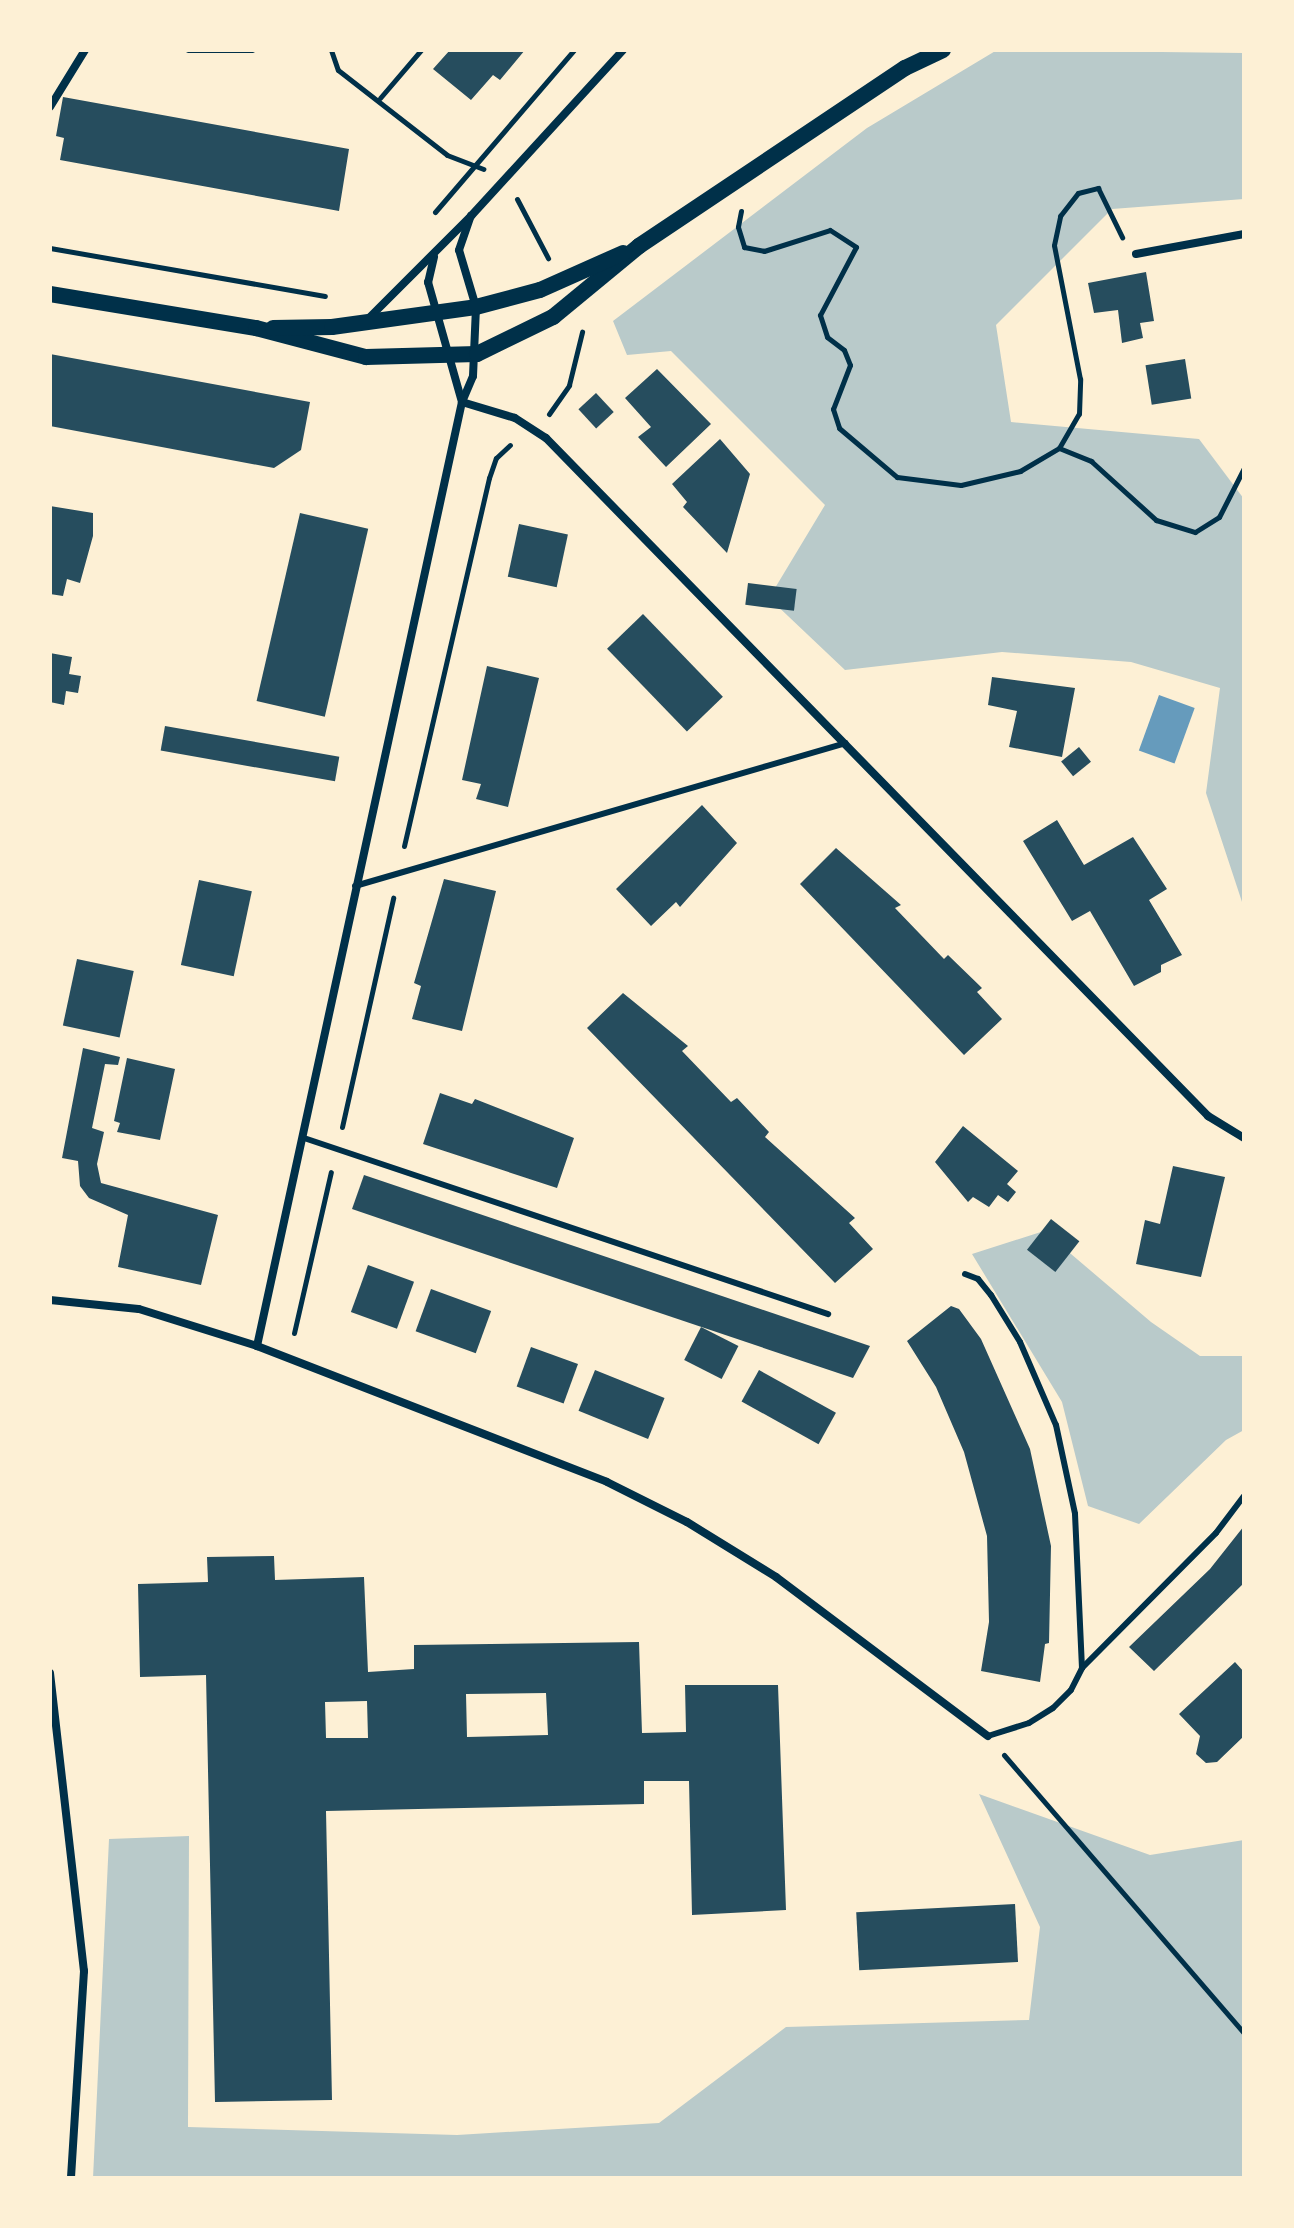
<!DOCTYPE html>
<style>
body{margin:0}
#map{position:relative;width:1294px;height:2228px;overflow:hidden;background:#fdf0d5;font-family:"Archivo Narrow",sans-serif}
div>[style]{position:absolute}
[style*='--x']{left:calc(var(--x)*1px);top:calc(var(--y)*1px);width:calc(var(--w)*1px);rotate:calc(var(--a)*1deg)}
.green>*{inset:0;background:#b9caca}
.water>*{inset:0;background:#669bbc;transform-origin:0 0}
.building>*{inset:0;background:#264d5e;transform-origin:0 0}
.path>*{height:5px;margin:-2.5px;padding:0 2.5px;transform-origin:2.5px;border-radius:2.5px;background:#003049}
.service>*{height:6px;margin:-3px;padding:0 3px;transform-origin:3px;border-radius:3px;background:#003049}
.minor>*{height:8px;margin:-4px;padding:0 4px;transform-origin:4px;border-radius:4px;background:#003049}
.secondary>*{height:16px;margin:-8px;padding:0 8px;transform-origin:8px;border-radius:8px;background:#003049}
span{translate:-50% -50%;white-space:nowrap;text-align:center;line-height:1.15;-webkit-text-stroke:8px #fdf0d5;paint-order:stroke}
.frame{position:absolute;inset:0;border:52px solid #fdf0d5;pointer-events:none}
</style>
<div id="map">
<div class="green">
<div style="clip-path:polygon(997px 50px,1244px 53px,1244px 199px,1112px 209px,996px 325px,1011px 422px,1199px 439px,1244px 499px,1244px 908px,1206px 793px,1220px 688px,1131px 662px,1002px 652px,845px 670px,769px 598px,825px 505px,671px 351px,627px 355px,613px 321px,867px 128px)"></div>
<div style="clip-path:polygon(1044px 1231px,1151px 1322px,1200px 1356px,1244px 1356px,1244px 1430px,1226px 1440px,1139px 1524px,1088px 1506px,1062px 1402px,972px 1254px)"></div>
<div style="clip-path:polygon(979px 1794px,1150px 1855px,1244px 1840px,1244px 2178px,93px 2178px,109px 1839px,189px 1836px,188px 2127px,457px 2135px,659px 2123px,786px 2027px,1029px 2020px,1040px 1927px)"></div>
</div>
<div class="water">
<div style="left:1159px;top:695px;width:38px;height:59px;rotate:20deg"></div>
</div>
<div class="building">
<div style="clip-path:polygon(450px 50px,525px 50px,500px 80px,493px 75px,471px 100px,433px 69px)"></div>
<div style="clip-path:polygon(63px 97px,349px 149px,339px 211px,60px 160px,64px 138px,56px 136px)"></div>
<div style="clip-path:polygon(1146px 272px,1154px 321px,1140px 323px,1143px 338px,1122px 343px,1118px 310px,1094px 313px,1088px 283px)"></div>
<div style="clip-path:polygon(50px 354px,310px 402px,301px 450px,274px 468px,50px 426px)"></div>
<div style="left:1185px;top:359px;width:40px;height:40px;rotate:81deg"></div>
<div style="clip-path:polygon(657px 369px,711px 424px,666px 467px,638px 437px,651px 427px,625px 398px)"></div>
<div style="left:596px;top:393px;width:26px;height:24px;rotate:47deg"></div>
<div style="clip-path:polygon(720px 439px,750px 474px,727px 553px,683px 507px,687px 502px,672px 484px)"></div>
<div style="clip-path:polygon(50px 506px,93px 513px,93px 536px,80px 583px,67px 579px,63px 596px,50px 594px)"></div>
<div style="left:300px;top:513px;width:70px;height:193px;rotate:13deg"></div>
<div style="left:519px;top:524px;width:50px;height:54px;rotate:12deg"></div>
<div style="left:748px;top:583px;width:49px;height:22px;rotate:7deg"></div>
<div style="left:643px;top:614px;width:115px;height:50px;rotate:46deg"></div>
<div style="clip-path:polygon(50px 653px,72px 657px,69px 674px,81px 676px,78px 693px,66px 691px,64px 705px,50px 702px)"></div>
<div style="clip-path:polygon(487px 666px,539px 678px,508px 807px,476px 799px,481px 784px,462px 780px)"></div>
<div style="clip-path:polygon(992px 677px,1075px 688px,1062px 757px,1009px 747px,1017px 711px,988px 705px)"></div>
<div style="left:165px;top:726px;width:177px;height:25px;rotate:10deg"></div>
<div style="left:1079px;top:747px;width:19px;height:23px;rotate:51deg"></div>
<div style="clip-path:polygon(702px 805px,737px 843px,680px 907px,676px 902px,651px 926px,616px 889px)"></div>
<div style="clip-path:polygon(1057px 820px,1084px 865px,1133px 837px,1167px 889px,1149px 900px,1182px 955px,1161px 965px,1161px 972px,1134px 986px,1090px 911px,1072px 921px,1023px 841px)"></div>
<div style="clip-path:polygon(836px 848px,901px 905px,895px 908px,944px 959px,948px 955px,982px 988px,977px 992px,1002px 1019px,964px 1055px,800px 884px)"></div>
<div style="clip-path:polygon(444px 879px,496px 891px,462px 1031px,412px 1019px,421px 986px,414px 983px)"></div>
<div style="left:199px;top:880px;width:54px;height:87px;rotate:12deg"></div>
<div style="left:77px;top:959px;width:58px;height:68px;rotate:12deg"></div>
<div style="clip-path:polygon(623px 993px,688px 1046px,682px 1051px,731px 1102px,737px 1098px,769px 1132px,765px 1137px,855px 1218px,849px 1223px,873px 1249px,835px 1283px,587px 1028px)"></div>
<div style="clip-path:polygon(83px 1048px,120px 1057px,118px 1065px,105px 1064px,92px 1128px,104px 1132px,97px 1164px,101px 1183px,218px 1215px,201px 1285px,118px 1267px,128px 1215px,89px 1198px,80px 1186px,78px 1161px,62px 1158px)"></div>
<div style="clip-path:polygon(127px 1058px,175px 1069px,160px 1140px,117px 1132px,120px 1123px,114px 1121px)"></div>
<div style="clip-path:polygon(440px 1093px,472px 1104px,475px 1099px,574px 1138px,557px 1188px,423px 1144px)"></div>
<div style="clip-path:polygon(963px 1126px,1018px 1171px,1007px 1184px,1016px 1192px,1008px 1202px,998px 1195px,989px 1207px,973px 1197px,968px 1202px,935px 1162px)"></div>
<div style="clip-path:polygon(1173px 1166px,1225px 1177px,1201px 1277px,1136px 1264px,1145px 1220px,1160px 1224px)"></div>
<div style="clip-path:polygon(364px 1175px,870px 1346px,853px 1378px,431px 1236px,352px 1209px)"></div>
<div style="left:1051px;top:1219px;width:36px;height:39px;rotate:38deg"></div>
<div style="left:368px;top:1265px;width:49px;height:50px;rotate:20deg"></div>
<div style="left:431px;top:1289px;width:64px;height:45px;rotate:20deg"></div>
<div style="clip-path:polygon(951px 1306px,959px 1309px,981px 1339px,1030px 1449px,1051px 1546px,1049px 1643px,1045px 1644px,1040px 1682px,981px 1671px,989px 1622px,987px 1536px,964px 1452px,936px 1387px,907px 1341px)"></div>
<div style="left:701px;top:1327px;width:42px;height:37px;rotate:27deg"></div>
<div style="left:531px;top:1347px;width:50px;height:42px;rotate:20deg"></div>
<div style="left:595px;top:1370px;width:75px;height:44px;rotate:22deg"></div>
<div style="left:759px;top:1370px;width:88px;height:36px;rotate:29deg"></div>
<div style="clip-path:polygon(1244px 1526px,1244px 1583px,1154px 1671px,1129px 1647px,1210px 1569px)"></div>
<div style="clip-path:polygon(evenodd,274px 1556px,275px 1580px,364px 1577px,368px 1672px,414px 1669px,414px 1645px,639px 1642px,642px 1733px,686px 1732px,685px 1685px,778px 1685px,786px 1910px,692px 1915px,689px 1781px,644px 1781px,644px 1804px,326px 1811px,332px 2100px,215px 2102px,206px 1675px,140px 1677px,138px 1584px,208px 1582px,207px 1557px,274px 1556px,546px 1693px,548px 1735px,467px 1737px,466px 1694px,546px 1693px,274px 1556px,367px 1701px,368px 1738px,326px 1738px,325px 1702px,367px 1701px)"></div>
<div style="clip-path:polygon(1235px 1662px,1244px 1672px,1244px 1736px,1217px 1762px,1206px 1763px,1196px 1754px,1200px 1736px,1179px 1714px)"></div>
<div style="left:1015px;top:1904px;width:58px;height:159px;rotate:87deg"></div>
</div>
<div class="path">
<div style="--x:188;--y:50;--w:64;--a:0"></div>
<div style="--x:331;--y:50;--w:21;--a:71"></div>
<div style="--x:338;--y:70;--w:138;--a:37.9"></div>
<div style="--x:447;--y:155;--w:39;--a:21"></div>
<div style="--x:380;--y:98;--w:63;--a:-49.5"></div>
<div style="--x:517;--y:199;--w:67;--a:62.3"></div>
<div style="--x:741;--y:211;--w:16;--a:101"></div>
<div style="--x:738;--y:227;--w:21;--a:73"></div>
<div style="--x:744;--y:247;--w:20;--a:11"></div>
<div style="--x:764;--y:251;--w:69;--a:-17.7"></div>
<div style="--x:830;--y:230;--w:31;--a:33"></div>
<div style="--x:856;--y:247;--w:77;--a:117.9"></div>
<div style="--x:820;--y:315;--w:23;--a:72"></div>
<div style="--x:827;--y:337;--w:21;--a:37"></div>
<div style="--x:844;--y:350;--w:16;--a:68"></div>
<div style="--x:850;--y:365;--w:47;--a:111.1"></div>
<div style="--x:833;--y:409;--w:20;--a:72"></div>
<div style="--x:839;--y:428;--w:76;--a:40.2"></div>
<div style="--x:897;--y:477;--w:64;--a:7.1"></div>
<div style="--x:961;--y:485;--w:61;--a:-13.3"></div>
<div style="--x:1020;--y:471;--w:45;--a:-30.5"></div>
<div style="--x:1059;--y:448;--w:35;--a:22"></div>
<div style="--x:1091;--y:461;--w:88;--a:42.2"></div>
<div style="--x:1156;--y:520;--w:41;--a:17.1"></div>
<div style="--x:1195;--y:532;--w:28;--a:-32"></div>
<div style="--x:1219;--y:517;--w:55;--a:-63"></div>
<div style="--x:435;--y:212;--w:213;--a:-49.4"></div>
<div style="--x:50;--y:248;--w:279;--a:9.9"></div>
<div style="--x:549;--y:414;--w:35;--a:-55"></div>
<div style="--x:569;--y:385;--w:55;--a:-76.2"></div>
<div style="--x:1059;--y:448;--w:39;--a:-60"></div>
<div style="--x:1079;--y:414;--w:35;--a:-88"></div>
<div style="--x:1080;--y:379;--w:136;--a:-101"></div>
<div style="--x:1054;--y:245;--w:30;--a:-78"></div>
<div style="--x:1060;--y:216;--w:29;--a:-52"></div>
<div style="--x:1078;--y:193;--w:21;--a:-14"></div>
<div style="--x:1098;--y:188;--w:55;--a:63.9"></div>
<div style="--x:404;--y:846;--w:378;--a:-77"></div>
<div style="--x:489;--y:478;--w:21;--a:-71"></div>
<div style="--x:496;--y:458;--w:19;--a:-43"></div>
<div style="--x:342;--y:1127;--w:235;--a:-77.4"></div>
<div style="--x:294;--y:1333;--w:165;--a:-77.1"></div>
<div style="--x:1004;--y:1755;--w:367;--a:49.2"></div>
</div>
<div class="service">
<div style="--x:355;--y:886;--w:511;--a:-16.24"></div>
<div style="--x:304;--y:1138;--w:553;--a:18.57"></div>
<div style="--x:965;--y:1274;--w:14;--a:21"></div>
<div style="--x:978;--y:1279;--w:21;--a:51"></div>
<div style="--x:991;--y:1295;--w:55;--a:58.3"></div>
<div style="--x:1020;--y:1342;--w:90;--a:66.6"></div>
<div style="--x:1056;--y:1425;--w:91;--a:77.9"></div>
<div style="--x:1075;--y:1514;--w:154;--a:87.4"></div>
<div style="--x:988;--y:1736;--w:43;--a:-17.6"></div>
<div style="--x:1029;--y:1723;--w:28;--a:-32"></div>
<div style="--x:1053;--y:1708;--w:25;--a:-45"></div>
<div style="--x:1071;--y:1690;--w:25;--a:-63"></div>
<div style="--x:1082;--y:1668;--w:190;--a:-45.2"></div>
<div style="--x:1216;--y:1533;--w:46;--a:-52.9"></div>
</div>
<div class="minor">
<div style="--x:50;--y:107;--w:67;--a:-58.4"></div>
<div style="--x:1136;--y:254;--w:110;--a:-10.5"></div>
<div style="--x:434;--y:257;--w:26;--a:103"></div>
<div style="--x:428;--y:282;--w:125;--a:74.2"></div>
<div style="--x:368;--y:319;--w:146;--a:-45"></div>
<div style="--x:471;--y:216;--w:225;--a:-47.5"></div>
<div style="--x:462;--y:402;--w:55;--a:16.8"></div>
<div style="--x:515;--y:418;--w:37;--a:33"></div>
<div style="--x:546;--y:438;--w:948;--a:45.68"></div>
<div style="--x:1208;--y:1116;--w:42;--a:31.4"></div>
<div style="--x:50;--y:1300;--w:89;--a:5.8"></div>
<div style="--x:139;--y:1309;--w:124;--a:17.4"></div>
<div style="--x:257;--y:1346;--w:966;--a:-77.75"></div>
<div style="--x:462;--y:402;--w:28;--a:-67"></div>
<div style="--x:473;--y:376;--w:69;--a:-87.5"></div>
<div style="--x:476;--y:307;--w:59;--a:-106.6"></div>
<div style="--x:459;--y:250;--w:36;--a:-71"></div>
<div style="--x:257;--y:1346;--w:375;--a:21.2"></div>
<div style="--x:607;--y:1482;--w:89;--a:26.6"></div>
<div style="--x:687;--y:1522;--w:105;--a:31.7"></div>
<div style="--x:776;--y:1577;--w:265;--a:36.9"></div>
<div style="--x:50;--y:1673;--w:300;--a:83.5"></div>
<div style="--x:84;--y:1971;--w:207;--a:93.6"></div>
</div>
<div class="secondary">
<div style="--x:50;--y:294;--w:209;--a:9.4"></div>
<div style="--x:256;--y:328;--w:114;--a:14.8"></div>
<div style="--x:366;--y:357;--w:111;--a:-1.5"></div>
<div style="--x:477;--y:354;--w:85;--a:-26"></div>
<div style="--x:553;--y:317;--w:112;--a:-39.5"></div>
<div style="--x:639;--y:246;--w:320;--a:-33.8"></div>
<div style="--x:905;--y:68;--w:42;--a:-25.3"></div>
<div style="--x:273;--y:328;--w:59;--a:-1"></div>
<div style="--x:332;--y:327;--w:145;--a:-7.9"></div>
<div style="--x:476;--y:307;--w:66;--a:-14.9"></div>
<div style="--x:540;--y:290;--w:91;--a:-24"></div>
</div>
<div class="frame"></div>
</div>
